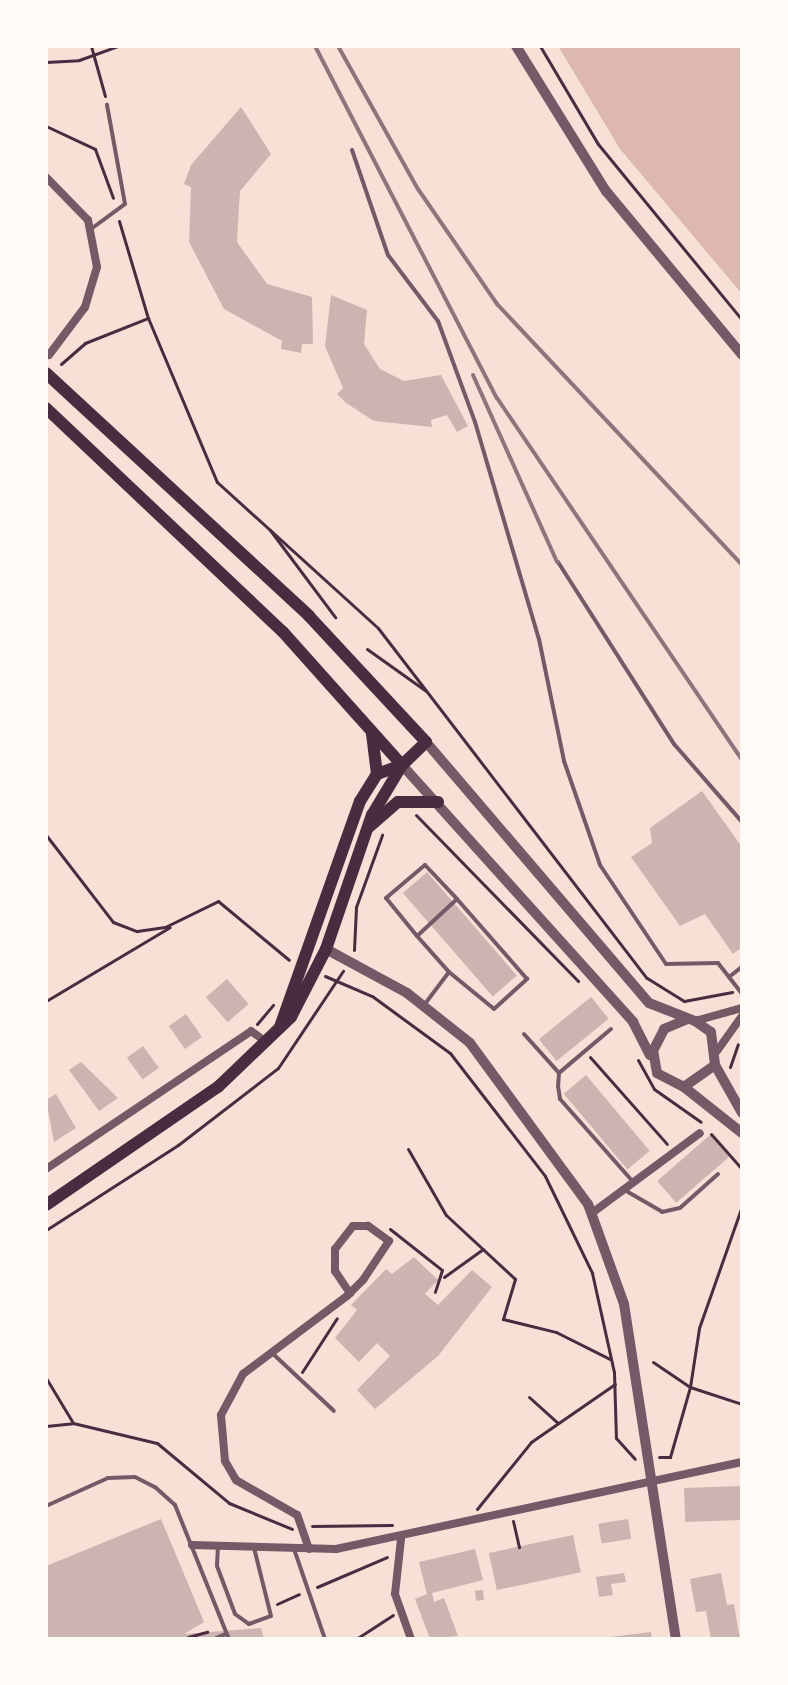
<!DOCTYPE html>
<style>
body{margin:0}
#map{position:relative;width:788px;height:1685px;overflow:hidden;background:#f7e1d7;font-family:Lato,sans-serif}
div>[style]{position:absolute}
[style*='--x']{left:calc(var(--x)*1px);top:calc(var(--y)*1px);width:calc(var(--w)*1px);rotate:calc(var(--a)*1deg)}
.water>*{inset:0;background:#dcb8b0}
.building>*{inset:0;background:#ccb4b1;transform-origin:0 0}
.path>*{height:3px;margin:-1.5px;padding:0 1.5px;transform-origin:1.5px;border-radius:1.5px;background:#4a2c40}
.service>*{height:4px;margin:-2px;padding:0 2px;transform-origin:2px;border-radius:2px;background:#755966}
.minor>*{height:8px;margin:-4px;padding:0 4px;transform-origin:4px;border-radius:4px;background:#755966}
.tertiary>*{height:10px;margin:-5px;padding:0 5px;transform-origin:5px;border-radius:5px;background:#755966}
.secondary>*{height:12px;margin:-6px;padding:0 6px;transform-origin:6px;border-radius:6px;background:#4a2c40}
.rail>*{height:4px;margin:-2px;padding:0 2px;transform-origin:2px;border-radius:2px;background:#8f747c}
span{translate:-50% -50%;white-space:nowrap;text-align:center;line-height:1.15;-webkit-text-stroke:6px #fffaf5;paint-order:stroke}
.frame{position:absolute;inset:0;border:48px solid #fffaf5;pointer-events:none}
</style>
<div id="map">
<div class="water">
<div style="clip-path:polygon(558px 46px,742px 46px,742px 294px,620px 149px)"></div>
</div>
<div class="building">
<div style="clip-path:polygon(241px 107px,271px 154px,240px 191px,237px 242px,267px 284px,312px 297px,313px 344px,302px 344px,301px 353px,281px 349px,282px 341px,224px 309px,189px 242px,191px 187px,184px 184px,191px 165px)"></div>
<div style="clip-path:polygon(331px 295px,367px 310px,364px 344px,380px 369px,404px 381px,441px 375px,468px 426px,457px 432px,447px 415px,431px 420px,432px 427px,374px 421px,346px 403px,337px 394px,343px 388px,325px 346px)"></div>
<div style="clip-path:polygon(702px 791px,742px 847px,742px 947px,733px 954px,705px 914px,680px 926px,631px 857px,652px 843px,650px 828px)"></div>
<div style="left:427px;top:872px;width:137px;height:32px;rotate:49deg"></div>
<div style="left:227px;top:979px;width:33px;height:28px;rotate:49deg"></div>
<div style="left:591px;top:997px;width:28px;height:67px;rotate:51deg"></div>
<div style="left:186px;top:1014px;width:28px;height:21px;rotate:55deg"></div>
<div style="left:143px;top:1046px;width:27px;height:20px;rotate:54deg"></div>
<div style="clip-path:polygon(81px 1062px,118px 1098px,99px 1111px,69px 1070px)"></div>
<div style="left:586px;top:1075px;width:99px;height:29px;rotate:50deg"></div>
<div style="clip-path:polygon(56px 1094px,76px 1128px,54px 1142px,46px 1100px)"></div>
<div style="left:710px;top:1135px;width:29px;height:70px;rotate:49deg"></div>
<div style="clip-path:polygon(414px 1257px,438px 1280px,425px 1294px,438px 1305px,472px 1270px,492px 1287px,438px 1356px,375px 1409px,357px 1390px,390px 1356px,377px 1343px,359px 1362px,335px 1338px,357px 1310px,351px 1305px,386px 1269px,392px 1274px)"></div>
<div style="left:741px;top:1486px;width:34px;height:57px;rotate:88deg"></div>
<div style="clip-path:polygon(161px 1519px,204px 1622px,184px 1634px,261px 1628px,264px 1639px,46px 1639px,46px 1566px)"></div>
<div style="left:628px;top:1519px;width:20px;height:30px;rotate:81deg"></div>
<div style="left:573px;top:1535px;width:38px;height:86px;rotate:78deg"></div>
<div style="clip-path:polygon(475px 1549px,483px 1580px,432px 1593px,434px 1602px,444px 1598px,458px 1636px,430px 1639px,415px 1599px,427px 1594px,419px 1562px)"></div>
<div style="clip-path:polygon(624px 1573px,626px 1582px,611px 1584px,613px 1595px,599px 1597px,596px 1577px)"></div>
<div style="clip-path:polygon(721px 1573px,727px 1605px,734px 1604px,740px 1639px,711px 1639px,706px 1611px,696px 1612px,690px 1579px)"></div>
<div style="left:483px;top:1590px;width:10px;height:8px;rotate:84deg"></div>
<div style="clip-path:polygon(651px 1632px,652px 1639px,610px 1639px,610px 1637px)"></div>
</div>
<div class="path">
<div style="--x:91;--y:46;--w:52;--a:74.4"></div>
<div style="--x:540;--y:46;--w:114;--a:59.4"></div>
<div style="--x:598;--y:144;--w:227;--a:50.7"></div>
<div style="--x:46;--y:62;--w:33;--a:-3"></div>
<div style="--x:79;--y:60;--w:41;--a:-19.7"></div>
<div style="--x:46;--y:126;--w:54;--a:25.1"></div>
<div style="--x:95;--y:149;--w:52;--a:69.8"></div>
<div style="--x:119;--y:221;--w:101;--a:73.4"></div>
<div style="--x:148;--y:318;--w:178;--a:67.2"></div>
<div style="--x:217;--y:482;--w:217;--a:42.2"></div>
<div style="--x:378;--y:628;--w:441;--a:52.5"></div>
<div style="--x:647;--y:978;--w:44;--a:31.9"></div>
<div style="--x:684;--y:1001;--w:49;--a:-10.6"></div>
<div style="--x:61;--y:364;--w:32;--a:-41"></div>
<div style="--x:85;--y:343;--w:68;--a:-21.6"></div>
<div style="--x:270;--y:530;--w:109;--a:53.2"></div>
<div style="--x:367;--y:649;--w:72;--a:35.4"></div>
<div style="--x:416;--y:815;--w:232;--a:45.7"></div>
<div style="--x:46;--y:835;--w:110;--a:52.4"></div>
<div style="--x:113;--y:922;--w:26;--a:21"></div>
<div style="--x:137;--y:931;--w:28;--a:-8"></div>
<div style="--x:165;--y:927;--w:59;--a:-26.1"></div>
<div style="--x:218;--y:901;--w:92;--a:39.7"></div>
<div style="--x:354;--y:950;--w:43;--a:-87.3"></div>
<div style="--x:356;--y:907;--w:77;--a:-70.1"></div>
<div style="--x:325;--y:976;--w:51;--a:23.1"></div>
<div style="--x:372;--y:996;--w:97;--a:36.2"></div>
<div style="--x:450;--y:1053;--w:155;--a:52.3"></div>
<div style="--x:545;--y:1176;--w:108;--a:64.1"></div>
<div style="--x:592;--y:1273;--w:101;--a:77.5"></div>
<div style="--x:614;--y:1372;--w:66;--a:88.3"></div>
<div style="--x:616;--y:1438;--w:28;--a:48"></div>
<div style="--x:46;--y:1001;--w:144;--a:-30.8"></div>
<div style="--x:257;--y:1024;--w:25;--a:-50"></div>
<div style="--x:590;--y:1057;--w:116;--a:48.5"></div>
<div style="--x:638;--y:1060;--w:33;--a:61"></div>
<div style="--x:654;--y:1089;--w:57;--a:35.1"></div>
<div style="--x:730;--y:1067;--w:24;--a:-71"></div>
<div style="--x:711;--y:1134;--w:47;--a:48.5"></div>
<div style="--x:408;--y:1149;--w:76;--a:60.1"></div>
<div style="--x:446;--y:1215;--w:94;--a:42.8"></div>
<div style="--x:515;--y:1279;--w:42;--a:106.7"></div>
<div style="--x:503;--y:1319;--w:55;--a:13.8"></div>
<div style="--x:556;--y:1332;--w:60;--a:26.6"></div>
<div style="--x:390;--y:1229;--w:66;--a:38.3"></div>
<div style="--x:442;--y:1270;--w:23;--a:108"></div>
<div style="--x:46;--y:1230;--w:157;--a:-32.8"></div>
<div style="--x:178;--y:1145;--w:126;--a:-37.6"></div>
<div style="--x:278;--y:1068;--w:117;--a:-56.2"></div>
<div style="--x:444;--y:1277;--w:48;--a:-35.7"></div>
<div style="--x:653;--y:1362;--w:45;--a:34"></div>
<div style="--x:690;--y:1387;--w:60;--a:-81.3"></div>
<div style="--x:699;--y:1328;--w:129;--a:-70.6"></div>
<div style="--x:302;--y:1372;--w:64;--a:-57.1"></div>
<div style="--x:46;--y:1378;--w:52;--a:59"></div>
<div style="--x:529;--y:1397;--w:39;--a:42"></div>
<div style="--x:46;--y:1426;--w:27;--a:-6"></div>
<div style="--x:73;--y:1423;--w:86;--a:13.4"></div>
<div style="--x:157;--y:1443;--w:94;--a:39.8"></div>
<div style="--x:229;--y:1503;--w:68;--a:22.4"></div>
<div style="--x:659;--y:1457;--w:11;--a:0"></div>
<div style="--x:670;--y:1457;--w:73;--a:-74.1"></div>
<div style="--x:690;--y:1387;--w:55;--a:18.1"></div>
<div style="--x:477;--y:1509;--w:86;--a:-51.1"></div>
<div style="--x:531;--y:1442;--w:102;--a:-34.6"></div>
<div style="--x:513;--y:1521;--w:27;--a:77"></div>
<div style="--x:312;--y:1526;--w:80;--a:-0.7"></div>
<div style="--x:317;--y:1587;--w:76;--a:-23.2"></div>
<div style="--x:277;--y:1604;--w:24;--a:-24"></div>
<div style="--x:188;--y:1637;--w:20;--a:-15"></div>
<div style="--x:356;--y:1639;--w:44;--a:-33"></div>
</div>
<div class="service">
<div style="--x:352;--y:150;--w:111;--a:71.1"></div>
<div style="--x:388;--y:255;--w:83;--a:52.9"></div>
<div style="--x:438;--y:321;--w:108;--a:69.9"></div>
<div style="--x:475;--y:422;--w:226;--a:73.6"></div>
<div style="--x:539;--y:639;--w:125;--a:78.4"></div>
<div style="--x:564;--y:761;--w:110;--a:70.9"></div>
<div style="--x:600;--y:865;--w:119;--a:56.3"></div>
<div style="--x:666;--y:964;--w:52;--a:-1.1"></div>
<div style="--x:718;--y:963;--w:39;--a:52"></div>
<div style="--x:91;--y:229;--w:42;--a:-36.3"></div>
<div style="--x:125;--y:204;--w:101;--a:-100.3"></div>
<div style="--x:558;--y:562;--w:216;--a:57.5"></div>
<div style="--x:674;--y:744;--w:103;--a:48.9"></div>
<div style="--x:417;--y:936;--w:49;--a:-129.2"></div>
<div style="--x:386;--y:898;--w:51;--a:-40.2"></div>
<div style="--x:425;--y:865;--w:47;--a:46.7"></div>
<div style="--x:457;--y:899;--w:54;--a:137.2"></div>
<div style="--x:417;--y:936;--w:48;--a:48.4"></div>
<div style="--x:449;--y:972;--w:41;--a:127.1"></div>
<div style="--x:46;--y:971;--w:1;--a:90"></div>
<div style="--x:449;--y:972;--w:58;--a:39.4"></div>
<div style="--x:494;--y:1009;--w:45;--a:-42.3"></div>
<div style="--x:527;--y:979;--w:106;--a:-131.2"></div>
<div style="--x:729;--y:977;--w:16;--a:-38"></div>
<div style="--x:611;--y:1029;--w:68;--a:139.8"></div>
<div style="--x:559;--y:1073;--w:13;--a:94"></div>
<div style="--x:558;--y:1086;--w:13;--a:81"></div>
<div style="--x:560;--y:1099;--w:112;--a:48.6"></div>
<div style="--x:524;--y:1034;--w:52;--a:48.1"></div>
<div style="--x:628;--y:1192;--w:39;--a:30"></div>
<div style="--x:662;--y:1212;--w:18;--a:-13"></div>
<div style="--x:680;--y:1208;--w:51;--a:-41.8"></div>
<div style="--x:271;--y:1352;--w:86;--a:43.1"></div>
<div style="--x:46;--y:1506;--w:68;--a:-24.3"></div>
<div style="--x:108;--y:1478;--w:27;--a:-2"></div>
<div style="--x:135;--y:1477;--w:22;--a:27"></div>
<div style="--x:155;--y:1487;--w:27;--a:42"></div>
<div style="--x:175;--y:1505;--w:144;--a:68.1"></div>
<div style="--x:218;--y:1546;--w:20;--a:93"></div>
<div style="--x:217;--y:1566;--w:51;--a:69.4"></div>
<div style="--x:235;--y:1614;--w:17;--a:36"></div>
<div style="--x:249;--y:1624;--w:23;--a:-20"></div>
<div style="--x:271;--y:1616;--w:70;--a:-104"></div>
<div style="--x:294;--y:1549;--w:95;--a:71"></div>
<div style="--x:214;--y:1639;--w:13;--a:-23"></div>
</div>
<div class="minor">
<div style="--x:46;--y:177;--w:60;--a:45.7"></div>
<div style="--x:88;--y:220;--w:48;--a:79.2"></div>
<div style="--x:97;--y:267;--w:42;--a:106.7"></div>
<div style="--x:85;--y:307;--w:60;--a:126.9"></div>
<div style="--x:695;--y:1021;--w:49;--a:-15.5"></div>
<div style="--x:717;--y:1051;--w:43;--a:-54.5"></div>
<div style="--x:46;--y:1169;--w:247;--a:-33.9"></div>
<div style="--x:251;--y:1031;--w:19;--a:36"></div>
<div style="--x:592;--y:1213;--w:134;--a:-36.5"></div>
<div style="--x:401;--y:1539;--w:55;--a:96.2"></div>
<div style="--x:395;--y:1594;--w:48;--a:70.4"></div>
<div style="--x:192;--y:1545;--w:144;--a:1.6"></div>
<div style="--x:336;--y:1549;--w:415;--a:-12.1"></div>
<div style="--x:309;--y:1549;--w:36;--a:-109"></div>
<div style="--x:297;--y:1515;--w:70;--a:-150.2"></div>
<div style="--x:236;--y:1480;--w:22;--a:-120"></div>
<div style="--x:225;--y:1461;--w:46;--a:-95"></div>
<div style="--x:221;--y:1415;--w:47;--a:-61.8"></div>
<div style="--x:243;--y:1374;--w:130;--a:-36.9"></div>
<div style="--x:347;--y:1296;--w:23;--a:-45"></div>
<div style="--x:363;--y:1280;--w:47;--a:-56.3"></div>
<div style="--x:389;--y:1241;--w:26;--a:-144"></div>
<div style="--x:368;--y:1226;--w:15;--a:180"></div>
<div style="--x:353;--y:1226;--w:29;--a:128"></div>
<div style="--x:335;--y:1249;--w:22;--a:90"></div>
<div style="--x:335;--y:1271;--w:27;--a:56"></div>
</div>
<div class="tertiary">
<div style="--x:516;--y:46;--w:171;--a:58.2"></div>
<div style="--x:606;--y:191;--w:213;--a:50.3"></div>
<div style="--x:426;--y:742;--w:343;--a:49.5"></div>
<div style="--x:649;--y:1003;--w:49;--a:21.4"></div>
<div style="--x:695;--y:1021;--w:19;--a:35"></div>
<div style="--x:711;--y:1032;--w:33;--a:83"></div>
<div style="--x:715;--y:1065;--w:38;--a:145"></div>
<div style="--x:684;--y:1087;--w:30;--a:-153"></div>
<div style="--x:657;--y:1073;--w:22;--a:-100"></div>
<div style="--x:653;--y:1051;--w:25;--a:-63"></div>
<div style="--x:664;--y:1029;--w:25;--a:-23"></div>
<div style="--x:402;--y:765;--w:346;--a:48"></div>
<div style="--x:633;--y:1022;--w:37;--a:63"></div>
<div style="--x:326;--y:949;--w:92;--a:28.5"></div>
<div style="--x:407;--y:993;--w:80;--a:38.4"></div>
<div style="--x:470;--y:1043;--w:200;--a:53.8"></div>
<div style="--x:588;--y:1204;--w:106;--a:70.2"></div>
<div style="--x:624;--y:1304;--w:339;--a:81.2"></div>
<div style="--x:715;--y:1065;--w:55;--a:60.6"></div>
<div style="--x:684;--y:1087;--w:74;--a:38.4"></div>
</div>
<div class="secondary">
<div style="--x:46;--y:373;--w:358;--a:42.7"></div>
<div style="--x:309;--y:616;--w:172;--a:47.1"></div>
<div style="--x:426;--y:742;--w:33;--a:136"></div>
<div style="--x:402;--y:765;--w:27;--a:160"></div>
<div style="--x:377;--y:774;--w:32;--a:122"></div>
<div style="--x:360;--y:801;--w:240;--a:109.5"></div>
<div style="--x:46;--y:408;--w:326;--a:43.4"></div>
<div style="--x:283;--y:632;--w:178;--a:48.2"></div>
<div style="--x:372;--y:734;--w:40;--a:82.9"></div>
<div style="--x:369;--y:827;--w:38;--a:-41"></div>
<div style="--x:398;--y:802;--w:40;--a:0"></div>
<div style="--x:46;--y:1205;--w:209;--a:-34.5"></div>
<div style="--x:218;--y:1087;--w:101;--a:-43.8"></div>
<div style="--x:291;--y:1017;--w:76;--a:-62.8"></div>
<div style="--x:326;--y:949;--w:142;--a:-71.1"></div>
<div style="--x:372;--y:815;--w:58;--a:-59"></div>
</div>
<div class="rail">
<div style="--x:315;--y:46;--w:396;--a:62.7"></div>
<div style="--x:497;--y:398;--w:437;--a:55.9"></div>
<div style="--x:338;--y:46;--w:164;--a:60.8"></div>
<div style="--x:418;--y:189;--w:140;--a:55.5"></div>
<div style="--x:497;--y:304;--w:358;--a:46.8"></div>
<div style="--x:473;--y:375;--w:205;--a:65.8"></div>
</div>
<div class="frame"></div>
</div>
